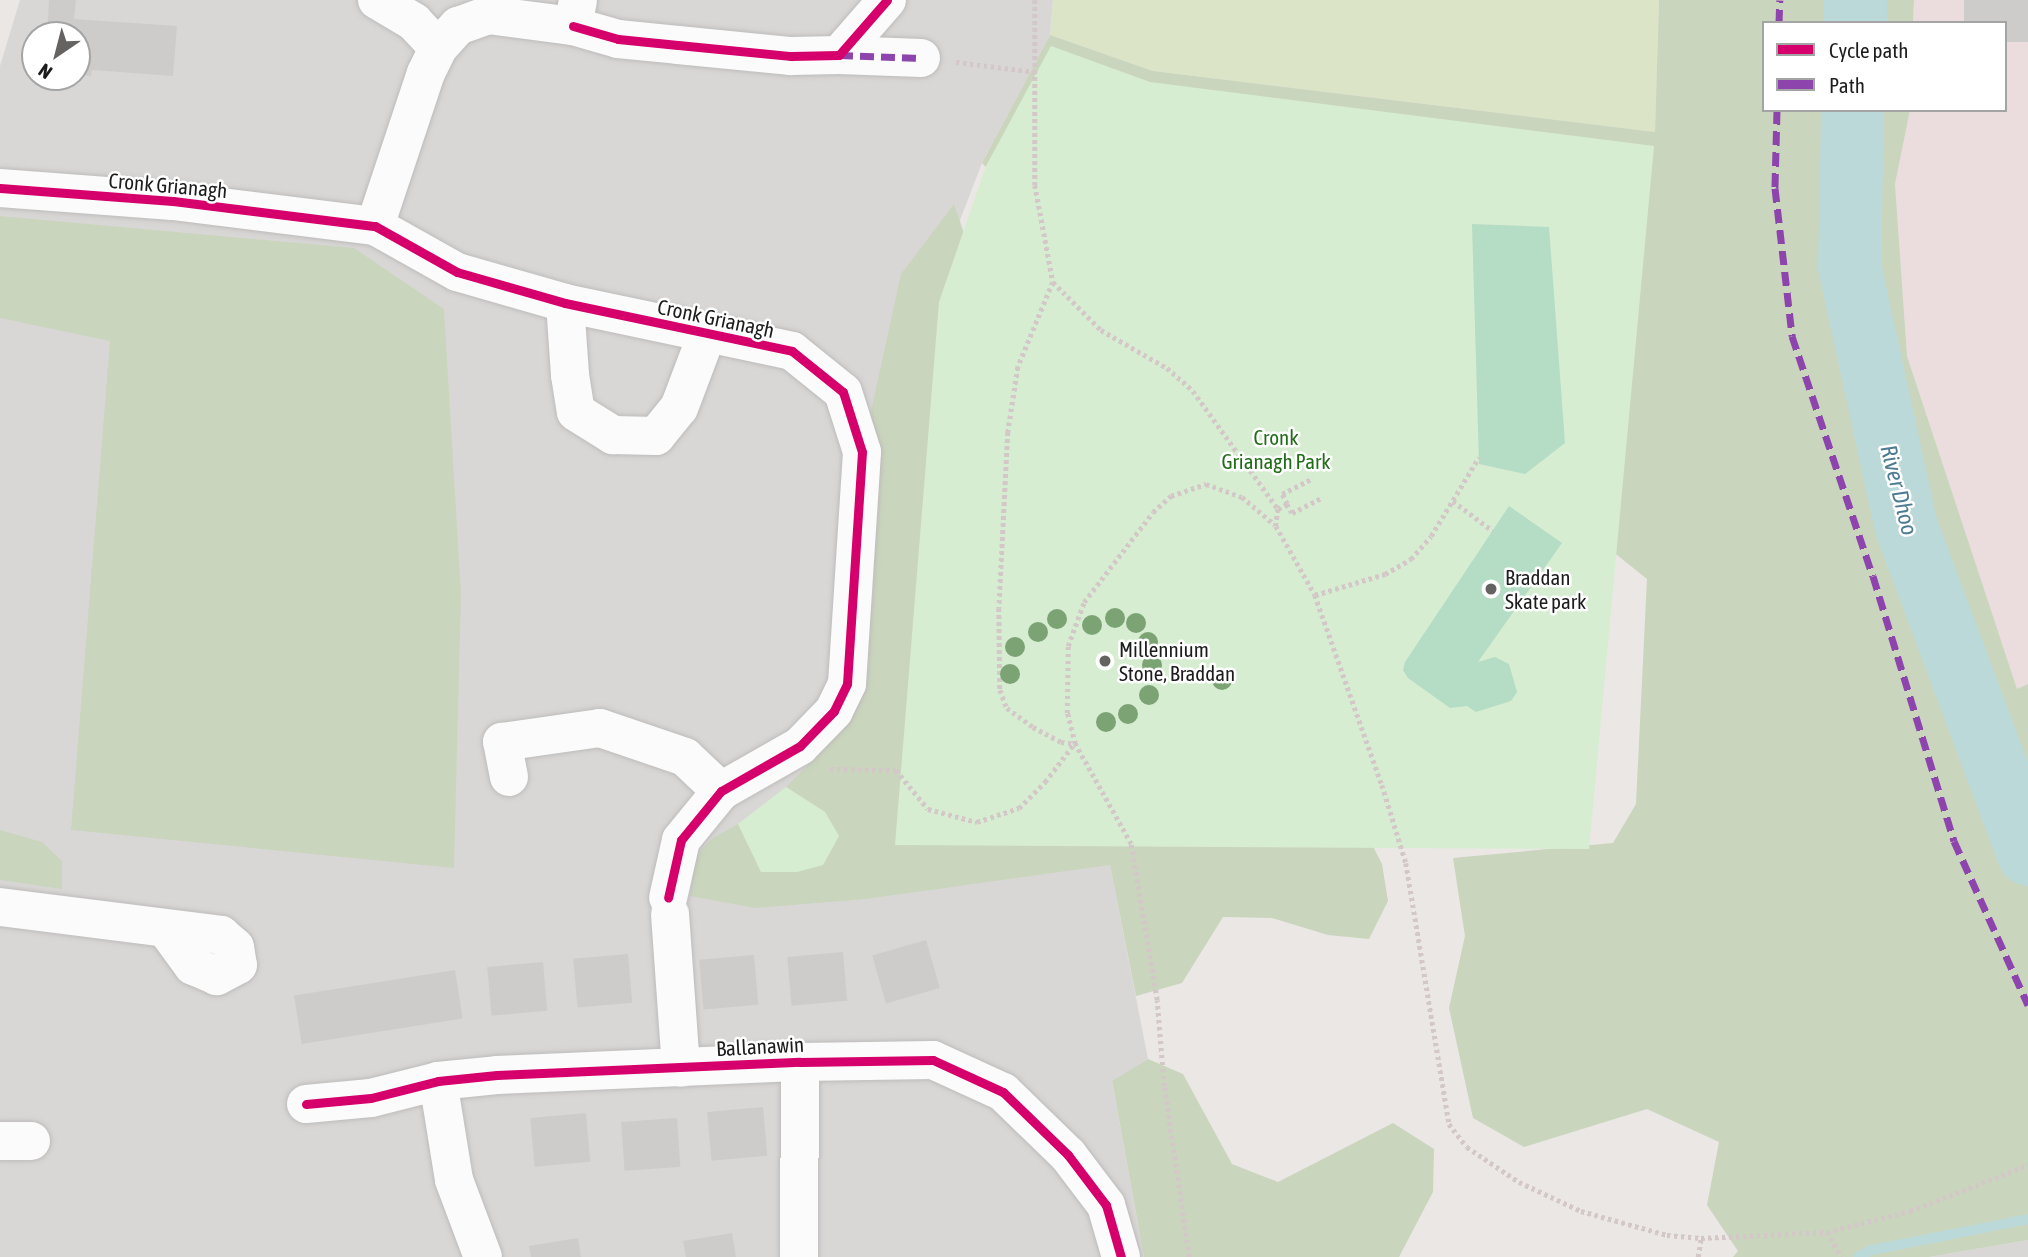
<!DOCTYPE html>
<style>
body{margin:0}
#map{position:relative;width:2028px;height:1257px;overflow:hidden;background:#eae7e5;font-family:"Asap Condensed",sans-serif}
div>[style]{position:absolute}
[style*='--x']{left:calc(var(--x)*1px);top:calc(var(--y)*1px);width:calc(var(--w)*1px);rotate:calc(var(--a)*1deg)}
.residential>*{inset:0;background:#d9d7d6}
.commercial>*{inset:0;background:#ebdcdd}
.religious>*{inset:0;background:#d8d7d6}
.grass>*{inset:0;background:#dce4c7}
.forest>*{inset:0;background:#cad5bd}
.park>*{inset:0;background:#d7edd2}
.pitch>*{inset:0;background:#b5dcc4}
.stream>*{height:10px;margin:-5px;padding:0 5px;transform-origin:5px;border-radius:5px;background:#bcd9da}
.river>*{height:63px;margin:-31.5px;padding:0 31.5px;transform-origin:31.5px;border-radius:31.5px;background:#bcd9da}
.building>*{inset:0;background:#ceccca;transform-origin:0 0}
.path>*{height:4.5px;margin-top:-2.25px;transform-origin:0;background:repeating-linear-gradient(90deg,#d3c7c8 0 3.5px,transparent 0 7px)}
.roads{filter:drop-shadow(0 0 2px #bdbcbb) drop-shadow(0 0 2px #bdbcbb)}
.minor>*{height:38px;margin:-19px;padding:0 19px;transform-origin:19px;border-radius:19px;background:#fcfbfb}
.quiet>*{height:7px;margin-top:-3.5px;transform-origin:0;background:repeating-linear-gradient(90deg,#8e44ad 0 14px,transparent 0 21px)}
.cycleway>*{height:9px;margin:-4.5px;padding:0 4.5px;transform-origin:4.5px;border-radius:4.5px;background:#d6006c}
.trees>*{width:20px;height:20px;margin:-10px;border-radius:50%;background:#7ba374}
.dots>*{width:19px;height:19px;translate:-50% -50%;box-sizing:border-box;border:4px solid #fff;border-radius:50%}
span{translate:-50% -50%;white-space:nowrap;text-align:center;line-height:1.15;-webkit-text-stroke:5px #fff;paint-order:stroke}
.street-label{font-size:21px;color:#1c1c1c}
.park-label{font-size:21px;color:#206c17}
.poi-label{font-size:21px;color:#1c1c1c}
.left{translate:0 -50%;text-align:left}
.water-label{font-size:23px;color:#4d7c92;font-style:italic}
.legend{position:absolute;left:1762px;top:21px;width:245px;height:91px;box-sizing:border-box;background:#fff;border:2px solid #a4a4a4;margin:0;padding:9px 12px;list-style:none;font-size:21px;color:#1c1c1c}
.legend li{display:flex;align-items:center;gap:14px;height:35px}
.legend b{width:35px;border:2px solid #a4a4a4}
.north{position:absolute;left:21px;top:21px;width:70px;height:70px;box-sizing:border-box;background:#fff;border:2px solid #a4a4a4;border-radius:50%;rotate:215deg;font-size:19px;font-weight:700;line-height:28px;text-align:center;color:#1c1c1c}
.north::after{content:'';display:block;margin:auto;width:24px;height:32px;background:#646362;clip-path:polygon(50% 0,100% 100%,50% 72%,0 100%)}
</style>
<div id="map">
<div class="residential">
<div style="clip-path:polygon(evenodd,20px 0,1053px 0,1050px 35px,982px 163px,930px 298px,1110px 865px,1148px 1059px,1112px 1082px,1144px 1257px,0 1257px,0 66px,20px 0,35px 35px,77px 35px,77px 77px,35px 77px,35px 35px)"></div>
<div style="clip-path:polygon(2028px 1240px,2028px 1257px,1929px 1257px)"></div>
</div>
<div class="commercial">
<div style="clip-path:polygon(1914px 0,2028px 0,2028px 684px,2017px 690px,1907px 356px,1895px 184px,1910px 110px,2005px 110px,2005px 23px,1913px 23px)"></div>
</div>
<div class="religious">
<div style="clip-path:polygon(77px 75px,166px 80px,164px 131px,52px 125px,53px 90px,43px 90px,44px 77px)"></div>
</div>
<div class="grass">
<div style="clip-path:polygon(1053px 0,1659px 0,1655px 132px,1153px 71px,1050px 35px)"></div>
</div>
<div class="forest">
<div style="clip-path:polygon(1659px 0,1914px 0,1913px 23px,1764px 23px,1764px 110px,1910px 110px,1895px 184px,1907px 356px,2017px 689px,2028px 684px,2028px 1240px,1929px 1257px,1733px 1257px,1738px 1251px,1707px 1205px,1719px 1142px,1647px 1109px,1524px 1147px,1473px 1118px,1449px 1008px,1465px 936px,1453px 858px,1613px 843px,1636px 804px,1647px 579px,1577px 523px,1006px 189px,982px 163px,1050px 35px,1153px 71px,1655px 132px)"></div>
<div style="clip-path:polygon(954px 204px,974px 262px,1364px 829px,1382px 864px,1388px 901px,1369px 939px,1328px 935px,1272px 918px,1223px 917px,1182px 983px,1136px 996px,1110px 865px,866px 899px,755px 908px,690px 896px,696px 855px,713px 838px,738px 824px,762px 872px,825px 812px,786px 787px,826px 747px,857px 697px,874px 592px,870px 416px,901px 274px)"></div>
<div style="clip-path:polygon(0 216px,354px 248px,444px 309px,461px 594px,454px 868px,71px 830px,110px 341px,0 318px)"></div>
<div style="clip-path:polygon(0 830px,42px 842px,62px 861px,62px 889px,0 880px)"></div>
<div style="clip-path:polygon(1148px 1059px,1183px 1074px,1232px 1164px,1278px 1182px,1393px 1123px,1434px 1149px,1433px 1192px,1399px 1257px,1144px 1257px,1112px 1081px)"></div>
</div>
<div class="park">
<div style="clip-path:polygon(1051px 46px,1150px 82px,1654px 146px,1589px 849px,895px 845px,939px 302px,986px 166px)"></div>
<div style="clip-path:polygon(786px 787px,825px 812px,839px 836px,823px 865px,797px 872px,761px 872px,738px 824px)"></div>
</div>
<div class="pitch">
<div style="clip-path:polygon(1472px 224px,1549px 227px,1565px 443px,1525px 474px,1479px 464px)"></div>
<div style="clip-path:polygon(1509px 506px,1562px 543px,1478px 662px,1495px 657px,1509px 664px,1517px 692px,1511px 701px,1476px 712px,1467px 706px,1450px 708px,1408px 678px,1403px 670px,1405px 662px)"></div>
</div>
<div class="stream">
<div style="--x:1858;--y:1257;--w:16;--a:-27"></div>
<div style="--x:1872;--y:1250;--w:159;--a:-11.2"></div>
</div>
<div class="river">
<div style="--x:1855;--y:23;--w:23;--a:-90"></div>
<div style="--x:1852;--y:110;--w:156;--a:91.1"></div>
<div style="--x:1849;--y:266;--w:267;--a:77.7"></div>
<div style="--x:1906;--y:527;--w:349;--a:69.5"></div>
</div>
<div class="building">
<div style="clip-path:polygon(49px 0,76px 0,74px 19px,177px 26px,173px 76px,92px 70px,91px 76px,77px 75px,77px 35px,47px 35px)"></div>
<div style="clip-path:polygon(1964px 0,2028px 0,2028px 42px,2005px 42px,2005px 23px,1964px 23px)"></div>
<div style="left:926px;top:940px;width:50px;height:56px;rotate:74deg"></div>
<div style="left:843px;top:952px;width:49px;height:56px;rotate:85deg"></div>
<div style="left:628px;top:954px;width:49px;height:55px;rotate:85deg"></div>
<div style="left:754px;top:955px;width:50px;height:55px;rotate:85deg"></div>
<div style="left:543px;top:962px;width:49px;height:56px;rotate:85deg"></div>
<div style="left:455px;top:970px;width:49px;height:163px;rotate:81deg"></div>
<div style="left:763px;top:1107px;width:49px;height:56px;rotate:85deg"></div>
<div style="left:586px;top:1113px;width:49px;height:56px;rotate:85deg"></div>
<div style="left:677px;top:1118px;width:49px;height:56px;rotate:86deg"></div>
<div style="clip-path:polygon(732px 1233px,736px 1257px,686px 1257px,683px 1241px)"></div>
<div style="clip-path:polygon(578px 1238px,581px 1257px,531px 1257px,529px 1246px)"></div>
</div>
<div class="path">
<div style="--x:1035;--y:0;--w:185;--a:90"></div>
<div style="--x:1035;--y:185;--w:99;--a:79.5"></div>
<div style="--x:1053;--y:282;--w:68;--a:45"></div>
<div style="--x:1101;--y:330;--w:76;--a:29.9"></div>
<div style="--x:1167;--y:368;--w:35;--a:41"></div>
<div style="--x:1193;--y:391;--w:145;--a:54.2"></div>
<div style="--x:1278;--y:509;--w:17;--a:97"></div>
<div style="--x:1276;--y:526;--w:79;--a:60.5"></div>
<div style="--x:1315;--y:595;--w:201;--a:70.6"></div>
<div style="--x:1382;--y:785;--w:82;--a:72.9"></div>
<div style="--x:1406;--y:863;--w:265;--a:80.6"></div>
<div style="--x:1449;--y:1124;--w:29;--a:52"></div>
<div style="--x:1467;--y:1147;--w:63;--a:33.9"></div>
<div style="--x:1519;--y:1182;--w:68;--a:25.1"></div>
<div style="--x:1581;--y:1211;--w:89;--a:15.6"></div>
<div style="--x:1667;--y:1235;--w:34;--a:5"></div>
<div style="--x:1701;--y:1238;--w:126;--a:-2.7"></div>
<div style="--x:1827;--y:1232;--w:86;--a:-14.2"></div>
<div style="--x:1910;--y:1211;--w:127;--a:-21.3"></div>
<div style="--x:956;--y:62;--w:80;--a:7.2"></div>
<div style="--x:1053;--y:282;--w:92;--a:112.4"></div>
<div style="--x:1018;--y:367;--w:66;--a:98.7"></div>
<div style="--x:1008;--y:432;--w:176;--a:92.9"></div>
<div style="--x:999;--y:608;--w:82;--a:89.3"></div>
<div style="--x:1000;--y:690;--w:19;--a:69"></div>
<div style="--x:1007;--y:708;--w:32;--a:36"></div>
<div style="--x:1033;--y:727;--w:32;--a:28"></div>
<div style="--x:1061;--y:742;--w:14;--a:8"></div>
<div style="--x:1453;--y:501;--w:50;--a:36.9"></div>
<div style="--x:1287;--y:504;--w:10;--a:61"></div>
<div style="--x:1292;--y:513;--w:35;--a:-27"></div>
<div style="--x:1278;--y:509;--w:10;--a:-29"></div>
<div style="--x:1287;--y:504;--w:11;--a:-117"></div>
<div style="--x:1282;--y:494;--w:35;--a:-27"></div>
<div style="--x:1315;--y:595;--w:73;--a:-16.7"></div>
<div style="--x:1385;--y:574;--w:30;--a:-30"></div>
<div style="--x:1411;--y:559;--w:30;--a:-49"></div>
<div style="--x:1431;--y:536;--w:92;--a:-58.7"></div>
<div style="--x:830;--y:769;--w:66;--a:0.9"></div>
<div style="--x:896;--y:770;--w:50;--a:50.6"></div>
<div style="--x:928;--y:809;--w:51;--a:14.9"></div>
<div style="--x:977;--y:822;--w:44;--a:-18.4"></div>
<div style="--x:1019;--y:808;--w:37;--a:-45"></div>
<div style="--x:1045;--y:782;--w:48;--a:-52.7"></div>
<div style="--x:1827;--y:1232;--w:29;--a:59"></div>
<div style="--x:1189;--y:1257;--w:173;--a:-98.3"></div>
<div style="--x:1164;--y:1086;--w:86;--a:-94.7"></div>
<div style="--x:1157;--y:1000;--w:158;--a:-99.5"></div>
<div style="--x:1131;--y:844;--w:115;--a:-119.2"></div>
<div style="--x:1075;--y:744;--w:32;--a:-104"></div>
<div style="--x:1067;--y:713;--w:67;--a:-89.1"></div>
<div style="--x:1068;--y:646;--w:47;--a:-70"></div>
<div style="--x:1084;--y:602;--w:113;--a:-52.5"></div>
<div style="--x:1153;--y:512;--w:24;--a:-42"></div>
<div style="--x:1171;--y:496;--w:37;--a:-19"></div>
<div style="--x:1206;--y:484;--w:38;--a:20"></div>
<div style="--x:1242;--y:497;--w:43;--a:40.3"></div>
<div style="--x:1698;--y:1257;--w:19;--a:-81"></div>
</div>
<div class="roads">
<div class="minor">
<div style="--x:377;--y:0;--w:43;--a:30.7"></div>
<div style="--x:414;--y:22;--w:35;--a:47"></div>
<div style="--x:573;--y:26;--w:47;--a:16.1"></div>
<div style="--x:618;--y:39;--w:60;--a:5.7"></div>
<div style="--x:678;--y:45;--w:114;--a:5.6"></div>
<div style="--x:791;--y:56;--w:48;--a:-1.2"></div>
<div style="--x:839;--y:55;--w:73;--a:-48.9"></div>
<div style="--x:839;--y:55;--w:82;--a:2.1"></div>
<div style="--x:0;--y:188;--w:173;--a:4.3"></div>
<div style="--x:173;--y:201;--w:204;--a:7.1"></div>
<div style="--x:375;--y:226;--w:94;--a:29.3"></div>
<div style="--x:457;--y:272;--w:112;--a:16"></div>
<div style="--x:565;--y:303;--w:232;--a:11.9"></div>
<div style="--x:792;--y:351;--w:65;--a:38.8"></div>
<div style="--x:843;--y:392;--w:63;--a:72.4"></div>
<div style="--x:862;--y:452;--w:232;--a:93.7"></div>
<div style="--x:847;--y:684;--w:30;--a:116"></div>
<div style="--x:834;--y:711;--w:49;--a:134.2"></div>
<div style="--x:800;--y:746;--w:91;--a:150.3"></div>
<div style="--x:721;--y:791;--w:63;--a:129.2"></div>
<div style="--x:681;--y:840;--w:59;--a:102.6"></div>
<div style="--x:375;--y:226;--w:161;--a:-71.6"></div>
<div style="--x:426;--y:73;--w:28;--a:-64"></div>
<div style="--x:438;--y:48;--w:30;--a:-48"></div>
<div style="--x:458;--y:26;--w:32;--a:-20"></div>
<div style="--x:488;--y:15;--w:86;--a:7.4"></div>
<div style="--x:573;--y:26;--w:26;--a:-79"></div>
<div style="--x:565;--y:303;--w:72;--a:86"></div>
<div style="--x:570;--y:375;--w:37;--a:81"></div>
<div style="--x:576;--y:412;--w:44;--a:31.9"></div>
<div style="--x:613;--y:435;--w:43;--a:1.3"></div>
<div style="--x:656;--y:436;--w:36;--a:-51"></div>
<div style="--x:679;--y:408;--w:79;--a:-69.3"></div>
<div style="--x:509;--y:777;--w:36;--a:-101"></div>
<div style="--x:502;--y:742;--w:99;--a:-8.1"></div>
<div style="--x:600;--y:728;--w:90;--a:18.8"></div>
<div style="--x:685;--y:757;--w:50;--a:43.4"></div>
<div style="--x:0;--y:907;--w:223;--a:7.2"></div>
<div style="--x:221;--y:935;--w:18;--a:41"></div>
<div style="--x:235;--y:947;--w:18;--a:81"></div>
<div style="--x:238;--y:965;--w:24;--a:152"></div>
<div style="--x:217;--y:976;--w:26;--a:-157"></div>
<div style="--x:193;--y:966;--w:46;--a:-126.1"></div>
<div style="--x:670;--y:914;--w:154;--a:85.9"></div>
<div style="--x:438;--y:1081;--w:100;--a:80.8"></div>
<div style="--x:454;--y:1180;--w:82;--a:69.4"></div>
<div style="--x:306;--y:1104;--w:65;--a:-5.3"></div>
<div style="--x:371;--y:1098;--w:69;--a:-14.2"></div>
<div style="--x:438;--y:1081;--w:59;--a:-5.8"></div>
<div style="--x:497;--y:1075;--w:303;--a:-2.5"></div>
<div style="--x:800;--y:1062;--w:133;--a:-0.9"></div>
<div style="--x:933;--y:1060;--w:77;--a:24.6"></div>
<div style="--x:1003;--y:1092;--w:91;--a:44.1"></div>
<div style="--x:1068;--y:1155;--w:63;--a:52.8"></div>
<div style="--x:1106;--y:1205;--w:54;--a:73.9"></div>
<div style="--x:0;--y:1141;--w:31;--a:0"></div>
<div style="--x:799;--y:1257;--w:195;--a:-89.7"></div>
</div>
</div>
<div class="quiet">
<div style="--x:1779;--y:23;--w:23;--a:-88"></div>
<div style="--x:839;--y:55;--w:82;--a:2.1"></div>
<div style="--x:1777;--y:110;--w:78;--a:91.5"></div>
<div style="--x:1775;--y:188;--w:149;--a:83.4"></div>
<div style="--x:1792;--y:336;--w:253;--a:71.4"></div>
<div style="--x:1873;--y:576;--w:277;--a:73"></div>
<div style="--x:1954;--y:841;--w:180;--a:65.7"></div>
</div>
<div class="cycleway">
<div style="--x:573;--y:26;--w:47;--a:16.1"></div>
<div style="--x:618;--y:39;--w:60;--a:5.7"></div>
<div style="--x:678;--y:45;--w:114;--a:5.6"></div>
<div style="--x:791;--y:56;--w:48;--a:-1.2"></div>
<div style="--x:839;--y:55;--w:73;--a:-48.9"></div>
<div style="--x:0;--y:188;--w:173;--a:4.3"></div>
<div style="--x:173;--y:201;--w:204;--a:7.1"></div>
<div style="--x:375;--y:226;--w:94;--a:29.3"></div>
<div style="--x:457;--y:272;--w:112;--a:16"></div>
<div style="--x:565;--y:303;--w:232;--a:11.9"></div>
<div style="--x:792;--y:351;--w:65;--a:38.8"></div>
<div style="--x:843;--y:392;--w:63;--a:72.4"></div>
<div style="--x:862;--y:452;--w:232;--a:93.7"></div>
<div style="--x:847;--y:684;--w:30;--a:116"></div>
<div style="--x:834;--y:711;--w:49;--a:134.2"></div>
<div style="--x:800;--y:746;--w:91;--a:150.3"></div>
<div style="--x:721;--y:791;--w:63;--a:129.2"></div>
<div style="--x:681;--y:840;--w:59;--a:102.6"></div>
<div style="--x:306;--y:1104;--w:65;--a:-5.3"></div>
<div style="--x:371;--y:1098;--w:69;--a:-14.2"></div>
<div style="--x:438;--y:1081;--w:59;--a:-5.8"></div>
<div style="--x:497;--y:1075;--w:303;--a:-2.5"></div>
<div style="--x:800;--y:1062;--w:133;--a:-0.9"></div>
<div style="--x:933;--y:1060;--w:77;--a:24.6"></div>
<div style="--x:1003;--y:1092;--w:91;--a:44.1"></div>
<div style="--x:1068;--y:1155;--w:63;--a:52.8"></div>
<div style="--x:1106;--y:1205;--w:54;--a:73.9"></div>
</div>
<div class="trees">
<div style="left:1115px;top:618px"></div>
<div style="left:1057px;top:619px"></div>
<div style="left:1136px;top:623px"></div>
<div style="left:1092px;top:625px"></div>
<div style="left:1038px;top:632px"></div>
<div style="left:1148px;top:642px"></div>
<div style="left:1015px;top:647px"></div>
<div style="left:1152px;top:665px"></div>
<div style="left:1010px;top:674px"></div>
<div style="left:1222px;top:680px"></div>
<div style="left:1149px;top:695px"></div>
<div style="left:1128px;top:714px"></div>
<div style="left:1106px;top:722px"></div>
</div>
<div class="dots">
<div style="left:1491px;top:589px;background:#646362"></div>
<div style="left:1105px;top:661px;background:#646362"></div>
</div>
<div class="street-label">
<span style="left:168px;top:185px;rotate:5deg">Cronk Grianagh</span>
<span style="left:716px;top:318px;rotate:12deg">Cronk Grianagh</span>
<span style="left:760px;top:1046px;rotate:-3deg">Ballanawin</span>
</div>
<div class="park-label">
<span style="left:1276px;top:449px">Cronk<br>Grianagh Park</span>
</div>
<div class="poi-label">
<span class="left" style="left:1505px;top:589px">Braddan<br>Skate park</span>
<span class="left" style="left:1119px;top:661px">Millennium<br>Stone, Braddan</span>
</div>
<div class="water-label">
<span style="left:1899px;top:490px;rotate:76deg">River Dhoo</span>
</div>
<ul class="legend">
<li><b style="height:9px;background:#d6006c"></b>Cycle path</li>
<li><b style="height:9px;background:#8e44ad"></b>Path</li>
</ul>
<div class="north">N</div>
</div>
